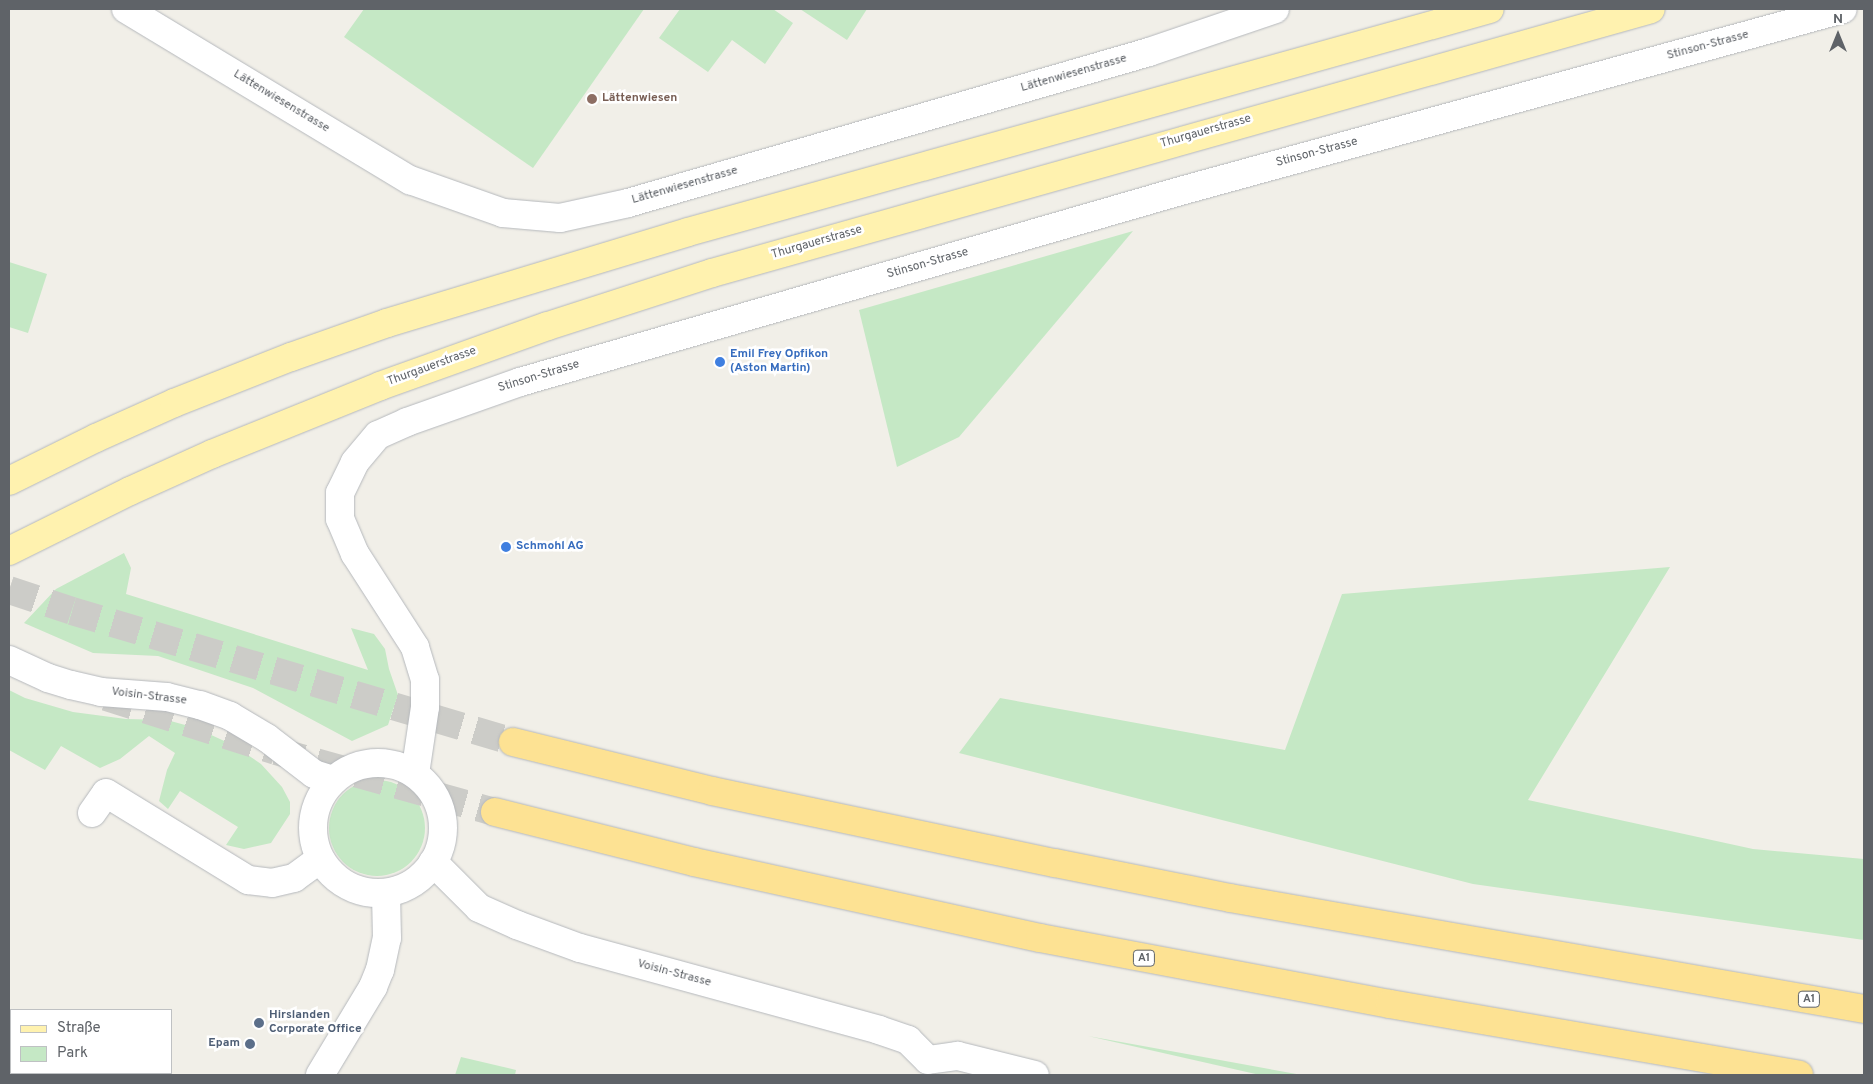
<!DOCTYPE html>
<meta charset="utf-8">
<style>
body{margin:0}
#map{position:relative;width:1873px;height:1084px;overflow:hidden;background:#f1efe8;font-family:Overpass,sans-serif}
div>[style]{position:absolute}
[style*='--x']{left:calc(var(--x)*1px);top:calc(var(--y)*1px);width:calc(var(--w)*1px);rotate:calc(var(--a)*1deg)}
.green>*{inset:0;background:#c5e8c5}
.round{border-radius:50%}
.highway-tunnel>*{height:28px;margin-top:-14px;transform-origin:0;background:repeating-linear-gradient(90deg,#ccccc8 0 28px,transparent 0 42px)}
.roads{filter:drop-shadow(0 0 1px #b5b8bc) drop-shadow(0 0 1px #b5b8bc)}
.minor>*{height:28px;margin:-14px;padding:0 14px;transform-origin:14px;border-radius:14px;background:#fff}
.minor>.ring{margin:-14px;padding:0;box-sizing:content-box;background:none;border:28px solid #fff;border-radius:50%}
.major>*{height:28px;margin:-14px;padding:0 14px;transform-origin:14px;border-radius:14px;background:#fff2af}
.highway>*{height:28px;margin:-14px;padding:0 14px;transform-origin:14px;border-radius:14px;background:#fde293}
.dots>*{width:14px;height:14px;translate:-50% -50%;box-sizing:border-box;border:2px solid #fff;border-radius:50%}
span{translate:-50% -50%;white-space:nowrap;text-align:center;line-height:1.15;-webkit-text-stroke:5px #fff;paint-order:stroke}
.shield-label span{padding:1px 4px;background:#fff;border:1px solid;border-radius:4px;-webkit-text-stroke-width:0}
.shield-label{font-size:11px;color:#5f6368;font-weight:700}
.street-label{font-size:12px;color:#5f6368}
.education-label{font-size:12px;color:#785e54;font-weight:700}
.left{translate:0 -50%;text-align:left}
.shop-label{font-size:12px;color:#366cbe;font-weight:700}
.service-label{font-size:12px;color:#4e5e75;font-weight:700}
.right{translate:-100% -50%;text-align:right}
.frame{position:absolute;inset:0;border:10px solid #5f6368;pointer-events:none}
.legend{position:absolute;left:10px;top:1009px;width:162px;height:65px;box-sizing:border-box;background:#fff;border:1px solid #bfc1c3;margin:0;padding:6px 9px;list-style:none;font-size:15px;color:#5f6368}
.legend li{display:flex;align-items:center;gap:10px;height:25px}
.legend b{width:25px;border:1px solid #bfc1c3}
.north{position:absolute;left:1813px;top:10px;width:50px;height:50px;-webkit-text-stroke:4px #fff;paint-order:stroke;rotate:0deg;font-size:14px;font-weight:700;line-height:20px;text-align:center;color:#5f6368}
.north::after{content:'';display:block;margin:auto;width:18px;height:22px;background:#5f6368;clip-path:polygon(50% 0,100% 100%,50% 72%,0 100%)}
</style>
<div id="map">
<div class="green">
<div style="clip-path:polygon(364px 9px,644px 9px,533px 168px,344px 37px)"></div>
<div style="clip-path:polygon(680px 9px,773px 9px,793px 23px,765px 64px,732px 40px,708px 72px,659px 38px)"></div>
<div style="clip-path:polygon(800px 9px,867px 9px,847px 40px)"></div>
<div style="clip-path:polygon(1133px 231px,959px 437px,897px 467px,859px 310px)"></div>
<div style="clip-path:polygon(9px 262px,47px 274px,28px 333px,9px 327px)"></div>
<div style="clip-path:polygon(124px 553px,131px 568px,126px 594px,368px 670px,351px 628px,374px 634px,385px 649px,389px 669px,398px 695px,388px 725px,352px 741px,253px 688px,158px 656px,93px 653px,24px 623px,56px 589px)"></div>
<div style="clip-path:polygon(1670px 567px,1528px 800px,1753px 849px,1864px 859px,1864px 940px,1473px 884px,959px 753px,1000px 698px,1285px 750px,1342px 594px)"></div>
<div style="clip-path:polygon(9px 690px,25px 698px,73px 712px,126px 719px,167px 720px,196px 728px,233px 745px,261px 764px,282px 787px,290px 802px,290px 814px,271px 843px,244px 849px,226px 845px,238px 827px,180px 791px,168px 809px,159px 801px,167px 770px,175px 753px,149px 736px,120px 759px,100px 768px,61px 746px,45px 770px,9px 750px)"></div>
<div class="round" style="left:329px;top:780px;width:96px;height:96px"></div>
<div style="clip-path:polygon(1088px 1036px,1302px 1075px,1260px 1075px)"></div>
<div style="clip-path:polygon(461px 1057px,516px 1070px,515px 1075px,455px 1075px)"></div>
</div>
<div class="highway-tunnel">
<div style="--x:9;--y:590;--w:66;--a:18.4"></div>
<div style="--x:72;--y:611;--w:460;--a:16.5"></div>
<div style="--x:106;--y:697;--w:178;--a:17.6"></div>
<div style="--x:276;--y:751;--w:227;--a:15.6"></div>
</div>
<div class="roads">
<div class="minor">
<div style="--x:126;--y:9;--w:332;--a:31.1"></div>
<div style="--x:410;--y:180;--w:99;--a:19.5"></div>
<div style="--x:503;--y:213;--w:57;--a:5"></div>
<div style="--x:560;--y:218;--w:70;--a:-12.4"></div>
<div style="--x:628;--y:203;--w:542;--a:-16.16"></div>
<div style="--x:1149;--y:52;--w:133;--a:-18.8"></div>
<div style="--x:9;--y:660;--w:43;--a:24.8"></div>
<div style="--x:48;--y:678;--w:24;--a:17"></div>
<div style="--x:71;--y:685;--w:31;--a:13"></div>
<div style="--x:101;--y:692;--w:66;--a:4.3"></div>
<div style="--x:167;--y:697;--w:34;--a:14"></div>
<div style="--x:200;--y:705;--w:32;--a:20"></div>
<div style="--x:230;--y:716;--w:43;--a:30.7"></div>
<div style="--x:267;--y:738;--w:59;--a:37.5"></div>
<div style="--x:314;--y:774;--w:20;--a:18"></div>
<div class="ring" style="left:313px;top:763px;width:102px;height:102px"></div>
<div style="--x:415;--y:774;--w:68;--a:-81.5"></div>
<div style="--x:425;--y:707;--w:27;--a:-90"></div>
<div style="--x:425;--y:680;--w:34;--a:-107"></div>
<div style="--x:415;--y:647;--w:111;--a:-122.8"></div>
<div style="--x:355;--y:554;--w:38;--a:-113"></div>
<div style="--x:340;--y:519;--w:26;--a:-90"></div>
<div style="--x:340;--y:493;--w:34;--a:-64"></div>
<div style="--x:355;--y:462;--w:35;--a:-50"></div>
<div style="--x:378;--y:435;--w:32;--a:-24"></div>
<div style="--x:407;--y:422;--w:120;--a:-19.5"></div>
<div style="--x:520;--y:382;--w:691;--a:-16.13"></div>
<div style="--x:1184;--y:190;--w:683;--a:-15.36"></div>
<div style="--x:92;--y:813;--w:24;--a:-55"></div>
<div style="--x:106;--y:793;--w:167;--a:31.5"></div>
<div style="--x:248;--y:880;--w:24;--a:7"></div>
<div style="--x:272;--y:883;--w:23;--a:-13"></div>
<div style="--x:294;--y:878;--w:32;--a:-36"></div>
<div style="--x:433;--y:862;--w:65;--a:45"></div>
<div style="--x:479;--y:908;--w:42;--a:24.1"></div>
<div style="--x:517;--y:925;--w:67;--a:20.1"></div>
<div style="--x:580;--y:948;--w:310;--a:15.3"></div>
<div style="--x:879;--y:1030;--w:31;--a:19"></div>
<div style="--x:908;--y:1040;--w:28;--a:45"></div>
<div style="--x:928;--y:1060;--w:30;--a:-8"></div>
<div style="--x:958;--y:1056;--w:79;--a:13.9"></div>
<div style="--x:320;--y:1075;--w:103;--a:-58.9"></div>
<div style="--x:373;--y:987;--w:18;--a:-68"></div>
<div style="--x:380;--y:970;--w:33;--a:-78"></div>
<div style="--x:387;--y:938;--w:45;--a:-91.3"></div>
</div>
<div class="major">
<div style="--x:9;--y:481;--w:97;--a:-26.3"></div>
<div style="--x:96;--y:438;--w:85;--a:-24.2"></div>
<div style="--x:174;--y:403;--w:126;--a:-21.5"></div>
<div style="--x:291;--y:357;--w:102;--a:-19.5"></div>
<div style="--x:387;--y:323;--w:314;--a:-16.8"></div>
<div style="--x:688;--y:232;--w:832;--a:-15.54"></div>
<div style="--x:9;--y:551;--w:135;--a:-26.4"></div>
<div style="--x:130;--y:491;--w:90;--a:-24.3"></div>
<div style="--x:212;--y:454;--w:181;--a:-22"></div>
<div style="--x:380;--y:386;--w:178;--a:-19.7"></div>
<div style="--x:548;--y:326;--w:172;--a:-17.9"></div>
<div style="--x:712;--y:273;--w:975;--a:-15.7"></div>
</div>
<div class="highway">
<div style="--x:513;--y:742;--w:205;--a:13.8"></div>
<div style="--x:712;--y:791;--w:350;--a:11.9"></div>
<div style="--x:1055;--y:863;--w:178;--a:11.3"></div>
<div style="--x:1230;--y:898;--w:644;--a:9.93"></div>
<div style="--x:495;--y:812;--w:205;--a:14.1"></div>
<div style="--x:694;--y:862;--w:354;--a:12.4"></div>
<div style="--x:1040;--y:938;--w:356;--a:10.7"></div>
<div style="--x:1390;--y:1004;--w:415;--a:9.8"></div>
</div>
</div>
<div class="dots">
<div style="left:592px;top:99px;background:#8d6e63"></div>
<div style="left:720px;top:362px;background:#3f7fe0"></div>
<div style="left:506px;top:547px;background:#3f7fe0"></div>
<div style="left:259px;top:1023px;background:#5c6f8a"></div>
<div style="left:250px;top:1044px;background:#5c6f8a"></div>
</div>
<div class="shield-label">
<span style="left:1144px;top:958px">A1</span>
<span style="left:1809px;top:999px">A1</span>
</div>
<div class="street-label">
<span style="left:1708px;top:46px;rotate:-15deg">Stinson-Strasse</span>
<span style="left:1074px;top:74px;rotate:-16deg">Lättenwiesenstrasse</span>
<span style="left:281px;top:102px;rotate:31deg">Lättenwiesenstrasse</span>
<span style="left:1206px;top:132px;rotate:-16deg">Thurgauerstrasse</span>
<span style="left:1317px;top:153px;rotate:-15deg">Stinson-Strasse</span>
<span style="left:685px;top:186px;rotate:-16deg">Lättenwiesenstrasse</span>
<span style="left:817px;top:243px;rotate:-16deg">Thurgauerstrasse</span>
<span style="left:928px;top:264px;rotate:-16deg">Stinson-Strasse</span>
<span style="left:432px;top:367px;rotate:-20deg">Thurgauerstrasse</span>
<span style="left:539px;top:377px;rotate:-17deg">Stinson-Strasse</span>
<span style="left:149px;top:697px;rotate:7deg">Voisin-Strasse</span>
<span style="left:674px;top:974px;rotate:15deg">Voisin-Strasse</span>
</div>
<div class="education-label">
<span class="left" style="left:602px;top:99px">Lättenwiesen</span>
</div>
<div class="shop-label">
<span class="left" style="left:730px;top:362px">Emil Frey Opfikon<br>(Aston Martin)</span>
<span class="left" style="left:516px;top:547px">Schmohl AG</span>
</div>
<div class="service-label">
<span class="left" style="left:269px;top:1023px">Hirslanden<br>Corporate Office</span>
<span class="right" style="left:240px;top:1044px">Epam</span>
</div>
<div class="frame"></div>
<ul class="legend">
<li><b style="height:6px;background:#fff2af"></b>Straße</li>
<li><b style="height:14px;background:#c5e8c5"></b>Park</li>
</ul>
<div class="north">N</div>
</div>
